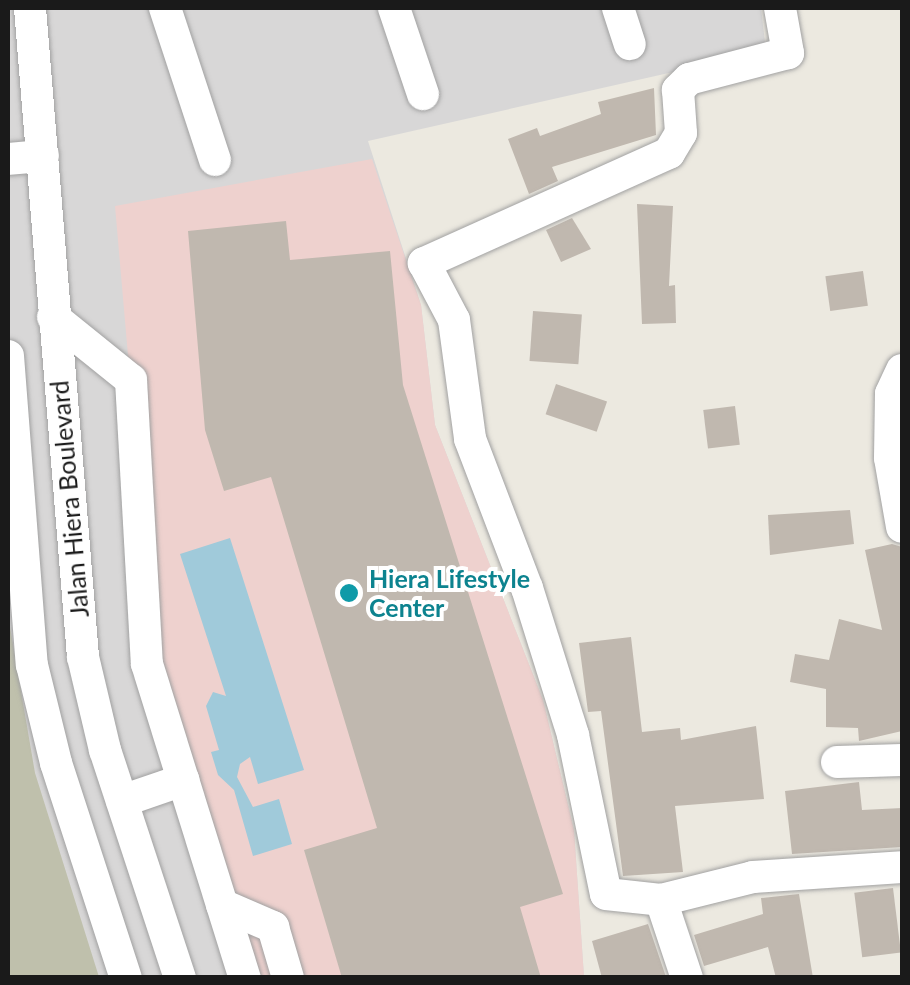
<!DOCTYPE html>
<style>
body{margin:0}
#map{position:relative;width:910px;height:985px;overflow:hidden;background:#ece9e0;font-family:Lato,sans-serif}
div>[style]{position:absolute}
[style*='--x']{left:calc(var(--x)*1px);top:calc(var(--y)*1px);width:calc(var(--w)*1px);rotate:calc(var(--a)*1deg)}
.residential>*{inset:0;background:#d8d7d7}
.commercial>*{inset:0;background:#eed1ce}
.construction>*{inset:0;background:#bfc0ac}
.water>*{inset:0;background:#a0cada}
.building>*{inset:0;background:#c0b8af;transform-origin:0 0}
.roads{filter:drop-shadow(0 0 2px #a1a1a1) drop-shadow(0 0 2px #a1a1a1)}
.minor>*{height:32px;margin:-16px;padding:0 16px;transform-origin:16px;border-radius:16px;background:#fff}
.dots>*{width:28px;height:28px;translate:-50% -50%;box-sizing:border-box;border:5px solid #fff;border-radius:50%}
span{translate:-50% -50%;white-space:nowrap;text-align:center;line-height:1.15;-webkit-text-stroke:8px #fff;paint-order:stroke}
.street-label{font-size:25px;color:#1a1a1a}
.culture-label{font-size:25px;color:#0d838f;font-weight:700}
.left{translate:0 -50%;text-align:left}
.frame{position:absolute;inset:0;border:10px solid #1a1a1a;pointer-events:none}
</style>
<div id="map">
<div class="residential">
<div style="clip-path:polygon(8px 8px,761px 8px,766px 51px,368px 141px,421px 305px,435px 425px,543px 700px,574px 830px,584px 977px,8px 977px)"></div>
</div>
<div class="commercial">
<div style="clip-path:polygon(372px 159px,421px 305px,435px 425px,543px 700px,574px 830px,584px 977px,253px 977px,153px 643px,115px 206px)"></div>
</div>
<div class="construction">
<div style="clip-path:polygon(8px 615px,35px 773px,99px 977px,8px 977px)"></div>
</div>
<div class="water">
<div style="clip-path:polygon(230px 538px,304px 770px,258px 784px,250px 757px,240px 764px,237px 777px,253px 807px,279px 799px,292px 844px,253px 856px,234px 790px,218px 775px,211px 752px,219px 750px,206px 706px,213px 692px,226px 696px,180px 554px)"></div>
</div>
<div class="building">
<div style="clip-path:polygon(654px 88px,656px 135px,552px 167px,558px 181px,529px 194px,508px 139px,537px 128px,540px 136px,601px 114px,598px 102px)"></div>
<div style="clip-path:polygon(637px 204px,673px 206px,669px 286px,675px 285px,676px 323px,642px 324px)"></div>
<div style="clip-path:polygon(572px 218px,591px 249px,561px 262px,546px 230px)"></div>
<div style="clip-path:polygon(286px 221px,290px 260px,390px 251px,403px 385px,563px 894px,520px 907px,541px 978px,342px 978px,304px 850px,377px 828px,271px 477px,224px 491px,205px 430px,188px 231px)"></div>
<div style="left:863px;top:271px;width:35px;height:38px;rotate:82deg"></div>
<div style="left:533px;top:311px;width:49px;height:50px;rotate:4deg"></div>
<div style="left:556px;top:384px;width:54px;height:32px;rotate:19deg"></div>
<div style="left:735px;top:406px;width:39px;height:32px;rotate:83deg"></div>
<div style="clip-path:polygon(850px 510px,854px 544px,770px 555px,768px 515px)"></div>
<div style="clip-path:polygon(892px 544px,902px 547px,902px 731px,859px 741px,858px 728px,826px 727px,826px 689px,790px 682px,795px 654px,829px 660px,839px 619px,882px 630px,865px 550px)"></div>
<div style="clip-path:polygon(631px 637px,642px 732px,680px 728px,681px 740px,756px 726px,764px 799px,675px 806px,683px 872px,623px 876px,601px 711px,588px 712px,579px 643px)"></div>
<div style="clip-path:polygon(859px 782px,862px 810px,902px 808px,902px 847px,792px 854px,785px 791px)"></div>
<div style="left:893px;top:888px;width:65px;height:39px;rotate:83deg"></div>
<div style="clip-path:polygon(799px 894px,813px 978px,776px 978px,768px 947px,704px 966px,694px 935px,763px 914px,761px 898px)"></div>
<div style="clip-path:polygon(648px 924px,666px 977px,602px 978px,592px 941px)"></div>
</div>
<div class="roads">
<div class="minor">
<div style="--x:30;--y:8;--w:651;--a:85.33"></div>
<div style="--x:83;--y:657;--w:96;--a:76.7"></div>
<div style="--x:105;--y:750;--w:240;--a:71.8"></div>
<div style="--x:165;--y:8;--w:160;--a:71.8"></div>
<div style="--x:394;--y:8;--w:91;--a:71.4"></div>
<div style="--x:618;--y:8;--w:38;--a:72"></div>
<div style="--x:780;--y:8;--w:46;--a:79.9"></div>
<div style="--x:788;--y:53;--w:102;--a:165.3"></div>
<div style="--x:689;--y:79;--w:16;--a:135"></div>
<div style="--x:678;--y:90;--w:43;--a:86"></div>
<div style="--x:681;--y:133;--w:23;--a:121"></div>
<div style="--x:669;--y:153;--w:269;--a:155.8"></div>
<div style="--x:424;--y:263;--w:64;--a:62.2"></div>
<div style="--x:454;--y:320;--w:120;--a:82.3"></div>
<div style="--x:470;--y:439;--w:160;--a:69.1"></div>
<div style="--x:527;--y:588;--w:154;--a:72.6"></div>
<div style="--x:573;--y:735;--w:162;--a:78.3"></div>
<div style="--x:606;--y:894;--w:55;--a:6.2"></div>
<div style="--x:661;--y:900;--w:95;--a:-14"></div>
<div style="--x:753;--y:877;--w:149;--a:-3.8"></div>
<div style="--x:8;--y:159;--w:35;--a:-5"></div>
<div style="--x:53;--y:317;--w:100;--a:38.9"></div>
<div style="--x:131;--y:380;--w:284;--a:86.8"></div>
<div style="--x:147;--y:664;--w:329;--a:72.7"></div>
<div style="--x:8;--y:356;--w:310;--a:85.6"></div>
<div style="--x:32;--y:665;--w:101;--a:76.2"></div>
<div style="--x:56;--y:763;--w:226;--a:72"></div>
<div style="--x:902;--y:370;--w:26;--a:115"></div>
<div style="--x:891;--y:394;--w:64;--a:90.9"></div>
<div style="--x:890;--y:458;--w:70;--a:80.1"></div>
<div style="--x:837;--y:762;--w:65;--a:-1.8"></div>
<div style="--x:122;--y:801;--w:65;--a:-19"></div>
<div style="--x:661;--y:900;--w:82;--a:71.6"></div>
<div style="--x:222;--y:905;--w:56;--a:23.3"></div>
<div style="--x:273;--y:927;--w:53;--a:73.6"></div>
</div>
</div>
<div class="dots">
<div style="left:349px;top:593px;background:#0f9aa8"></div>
</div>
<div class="street-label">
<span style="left:69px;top:499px;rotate:-95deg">Jalan Hiera Boulevard</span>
</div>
<div class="culture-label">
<span class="left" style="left:369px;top:593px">Hiera Lifestyle<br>Center</span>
</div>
<div class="frame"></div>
</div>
